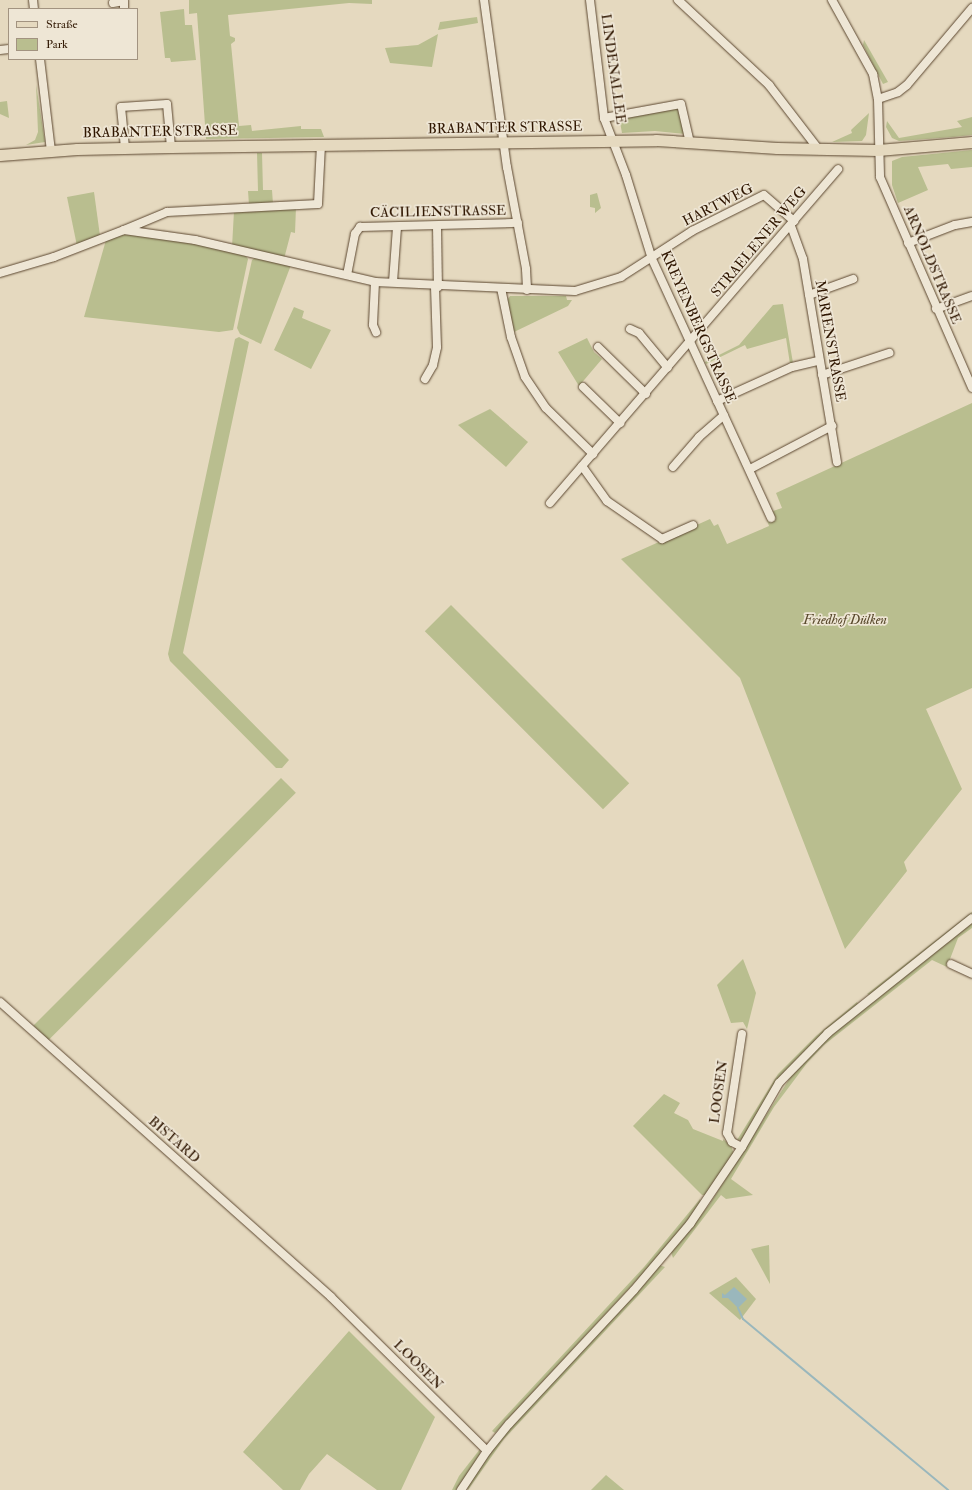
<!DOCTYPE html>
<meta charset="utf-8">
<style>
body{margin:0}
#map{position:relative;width:972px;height:1490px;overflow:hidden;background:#e5d9bf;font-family:"IM FELL Double Pica",serif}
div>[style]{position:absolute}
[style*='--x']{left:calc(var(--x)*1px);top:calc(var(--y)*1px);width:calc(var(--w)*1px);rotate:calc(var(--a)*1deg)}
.green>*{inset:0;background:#b9be8f;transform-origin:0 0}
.water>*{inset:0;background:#9ab7bc}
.stream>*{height:2px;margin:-1px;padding:0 1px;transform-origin:1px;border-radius:1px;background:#9ab7bc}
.roads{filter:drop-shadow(0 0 1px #5c4730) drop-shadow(0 0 1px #5c4730)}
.minor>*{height:8px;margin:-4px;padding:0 4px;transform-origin:4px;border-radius:4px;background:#eee6d5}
.major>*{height:11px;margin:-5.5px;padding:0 5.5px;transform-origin:5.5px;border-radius:5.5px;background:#e5d9bf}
span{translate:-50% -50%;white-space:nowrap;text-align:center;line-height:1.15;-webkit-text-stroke:3.5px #eee6d5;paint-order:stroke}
.street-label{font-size:14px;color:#2f1600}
.park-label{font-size:14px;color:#58482b;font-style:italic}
.legend{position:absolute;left:8px;top:8px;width:130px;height:52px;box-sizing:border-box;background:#eee6d5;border:1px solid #a29380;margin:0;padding:5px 7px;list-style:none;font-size:12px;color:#2f1600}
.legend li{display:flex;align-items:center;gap:8px;height:20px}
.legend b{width:20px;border:1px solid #a29380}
</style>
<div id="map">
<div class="green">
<div style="clip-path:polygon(189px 0,372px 0,372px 4px,349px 3px,228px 15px,230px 36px,235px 38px,235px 41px,231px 44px,239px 126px,251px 125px,252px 131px,301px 126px,301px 129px,321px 129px,324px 137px,206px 139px,197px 13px,189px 14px)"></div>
<div style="clip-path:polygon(184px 9px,185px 25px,192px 25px,196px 60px,171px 62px,170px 58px,165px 58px,160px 12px)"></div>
<div style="clip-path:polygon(477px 17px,478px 23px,438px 30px,440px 22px)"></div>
<div style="clip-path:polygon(438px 34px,432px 67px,390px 63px,385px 48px,418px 45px)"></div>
<div style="clip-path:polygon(864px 40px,888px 82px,883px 84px,863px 45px)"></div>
<div style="clip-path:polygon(36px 84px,45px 142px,26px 145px,35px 140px,38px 132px)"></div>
<div style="clip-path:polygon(7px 101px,9px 118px,0 114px,0 102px)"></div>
<div style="clip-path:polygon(679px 108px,685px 134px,655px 131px,622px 133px,619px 117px)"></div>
<div style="clip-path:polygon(869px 113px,866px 135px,862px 141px,832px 142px,852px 133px,851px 130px)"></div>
<div style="clip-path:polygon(972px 117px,972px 135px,953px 137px,899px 141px,892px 138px,886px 127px,887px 121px,899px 138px,962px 127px,957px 121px)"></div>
<div style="clip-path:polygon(972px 150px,972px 167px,951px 169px,948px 164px,918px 167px,928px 190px,898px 203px,892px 185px,892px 161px,902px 157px)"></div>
<div style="clip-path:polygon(257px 153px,262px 153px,263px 190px,272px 190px,273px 204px,249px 205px,248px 191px,258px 191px)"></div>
<div style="clip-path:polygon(94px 192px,100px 236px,77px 246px,67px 197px)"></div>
<div style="clip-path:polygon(597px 193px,601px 208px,595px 213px,595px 208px,590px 207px,590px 195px)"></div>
<div style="clip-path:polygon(296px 207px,295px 233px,291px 232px,284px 259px,232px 247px,234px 211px)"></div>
<div style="clip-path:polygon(124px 234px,195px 243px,245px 255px,248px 259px,233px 330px,219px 332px,84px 317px,106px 240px)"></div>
<div style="clip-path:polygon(256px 257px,291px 265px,261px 344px,240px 334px,237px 328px,252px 260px)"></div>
<div style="clip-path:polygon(510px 296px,566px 296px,567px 300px,572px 300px,568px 306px,514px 332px,507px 300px)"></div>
<div style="clip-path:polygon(783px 304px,793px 363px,790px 364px,786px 338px,747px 349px,745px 345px,706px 364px,705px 362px,739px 345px,773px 305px)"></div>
<div style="clip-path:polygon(294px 307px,304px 311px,302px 318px,331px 330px,311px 369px,274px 350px)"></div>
<div style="clip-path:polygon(239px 337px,249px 342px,183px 653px,289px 760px,282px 768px,276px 768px,170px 661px,168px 654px,235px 339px)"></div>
<div style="clip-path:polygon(587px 338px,594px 352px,602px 359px,579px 386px,558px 352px)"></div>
<div style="clip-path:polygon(972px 403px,972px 688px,926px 709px,962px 789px,904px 862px,907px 871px,845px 949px,740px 678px,621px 559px,710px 519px,714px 526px,718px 524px,727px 544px,769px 526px,767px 520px,775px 517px,773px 511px,782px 508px,776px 493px)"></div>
<div style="clip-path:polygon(490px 409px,528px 442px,506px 467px,458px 425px)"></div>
<div style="left:451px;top:605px;width:252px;height:37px;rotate:45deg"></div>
<div style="left:281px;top:778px;width:21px;height:350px;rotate:45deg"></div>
<div style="clip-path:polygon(972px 912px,972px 914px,870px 995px,867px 994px)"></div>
<div style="clip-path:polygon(972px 922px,972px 928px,958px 938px,947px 967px,932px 960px,824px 1045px,807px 1063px,774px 1107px,731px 1179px,753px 1195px,726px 1199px,721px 1195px,673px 1258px,671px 1252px,709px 1205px,795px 1070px,834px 1032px)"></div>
<div style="clip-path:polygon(743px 959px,756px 993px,747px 1029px,743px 1022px,731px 1023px,717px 985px)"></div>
<div style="clip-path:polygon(857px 1002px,858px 1004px,802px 1054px,787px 1070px,743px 1139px,737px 1140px,778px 1074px,816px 1036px)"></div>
<div style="clip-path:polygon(664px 1094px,680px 1103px,674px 1113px,688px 1120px,693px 1129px,723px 1141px,723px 1139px,731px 1146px,734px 1154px,708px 1195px,702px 1195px,633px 1126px)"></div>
<div style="clip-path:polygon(700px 1199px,701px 1205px,649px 1267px,495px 1433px,492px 1431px,644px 1267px)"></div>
<div style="clip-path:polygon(769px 1245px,770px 1284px,751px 1249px)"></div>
<div style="clip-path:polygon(659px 1265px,665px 1267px,504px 1439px,468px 1490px,467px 1486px,486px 1456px,500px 1439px)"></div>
<div style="clip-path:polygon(736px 1277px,756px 1299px,740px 1320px,709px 1293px)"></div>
<div style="clip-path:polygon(349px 1331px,435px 1417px,401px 1490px,377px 1490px,327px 1454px,309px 1474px,300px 1490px,283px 1490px,243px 1452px)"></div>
<div style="clip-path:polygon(480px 1449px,480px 1454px,464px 1479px,456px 1490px,452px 1490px,459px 1476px)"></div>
<div style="clip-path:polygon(606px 1475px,624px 1490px,591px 1490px)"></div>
</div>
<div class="water">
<div style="clip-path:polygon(734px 1287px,747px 1299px,738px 1308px,728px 1298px,722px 1298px,722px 1293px,725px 1295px)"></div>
</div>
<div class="stream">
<div style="--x:738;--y:1308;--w:12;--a:66"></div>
<div style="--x:743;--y:1319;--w:267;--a:39.8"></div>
</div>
<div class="roads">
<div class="minor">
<div style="--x:33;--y:0;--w:9;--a:84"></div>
<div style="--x:484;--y:0;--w:169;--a:82.2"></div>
<div style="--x:507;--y:167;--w:104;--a:79.4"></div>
<div style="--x:526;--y:269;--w:21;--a:87"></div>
<div style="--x:590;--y:0;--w:119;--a:83.2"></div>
<div style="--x:604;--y:118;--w:61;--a:68.9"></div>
<div style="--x:626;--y:175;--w:88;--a:72.8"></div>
<div style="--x:652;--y:259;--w:285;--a:65.3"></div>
<div style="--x:678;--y:0;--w:125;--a:43"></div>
<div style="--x:769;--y:85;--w:82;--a:52.4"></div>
<div style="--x:832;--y:0;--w:85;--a:61"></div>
<div style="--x:873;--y:74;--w:25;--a:79"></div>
<div style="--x:878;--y:99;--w:78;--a:88.5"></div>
<div style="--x:880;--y:177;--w:230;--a:66.4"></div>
<div style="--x:113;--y:3;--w:11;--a:-10"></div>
<div style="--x:124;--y:1;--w:8;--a:90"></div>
<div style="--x:0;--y:50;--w:9;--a:-6"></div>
<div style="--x:40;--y:59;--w:93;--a:83.2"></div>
<div style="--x:878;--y:99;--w:21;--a:-19"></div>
<div style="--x:898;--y:92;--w:11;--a:-38"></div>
<div style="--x:907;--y:85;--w:101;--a:-49.8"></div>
<div style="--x:604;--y:118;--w:78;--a:-10.3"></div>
<div style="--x:681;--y:104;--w:39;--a:77"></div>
<div style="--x:125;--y:148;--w:41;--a:-95.6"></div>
<div style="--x:121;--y:107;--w:46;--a:-3.7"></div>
<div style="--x:167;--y:104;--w:43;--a:84.7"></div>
<div style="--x:437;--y:226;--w:61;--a:89.1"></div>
<div style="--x:791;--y:226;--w:35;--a:70"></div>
<div style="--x:803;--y:259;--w:206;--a:80.5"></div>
<div style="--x:124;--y:230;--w:47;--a:-22.7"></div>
<div style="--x:167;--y:212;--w:151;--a:-3"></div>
<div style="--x:318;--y:204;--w:60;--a:-87.1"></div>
<div style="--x:908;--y:243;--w:50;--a:-21"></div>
<div style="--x:955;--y:225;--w:17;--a:-10"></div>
<div style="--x:0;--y:273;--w:56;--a:-16.5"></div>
<div style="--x:54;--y:257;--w:75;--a:-21.1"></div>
<div style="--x:124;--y:230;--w:72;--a:8"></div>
<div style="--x:195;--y:240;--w:185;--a:13.1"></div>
<div style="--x:375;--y:282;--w:200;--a:2.6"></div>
<div style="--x:575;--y:291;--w:48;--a:-16.9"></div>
<div style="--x:621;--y:277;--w:85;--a:-32.9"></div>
<div style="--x:692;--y:231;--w:80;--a:-26.6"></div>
<div style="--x:764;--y:195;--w:40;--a:41"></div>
<div style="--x:347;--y:275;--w:42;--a:-79"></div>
<div style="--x:355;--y:234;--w:9;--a:-54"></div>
<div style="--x:360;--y:227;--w:158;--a:-1.5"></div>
<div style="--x:375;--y:282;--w:43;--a:92.7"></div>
<div style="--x:373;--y:325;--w:8;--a:67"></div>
<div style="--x:393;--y:282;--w:55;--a:-85.8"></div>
<div style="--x:501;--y:288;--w:50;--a:78.5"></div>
<div style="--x:511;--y:337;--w:42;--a:70.7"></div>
<div style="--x:525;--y:377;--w:37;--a:56"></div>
<div style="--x:546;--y:408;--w:66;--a:44.4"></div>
<div style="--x:809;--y:295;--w:47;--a:-20"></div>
<div style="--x:936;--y:309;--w:38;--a:-20"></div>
<div style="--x:630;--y:329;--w:10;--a:24"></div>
<div style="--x:639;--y:333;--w:45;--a:50.4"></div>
<div style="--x:598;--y:347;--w:67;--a:44.4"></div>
<div style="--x:822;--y:375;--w:71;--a:-18.2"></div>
<div style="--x:425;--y:379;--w:16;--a:-60"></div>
<div style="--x:433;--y:365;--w:18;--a:-77"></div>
<div style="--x:437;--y:347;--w:60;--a:-91.9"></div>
<div style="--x:583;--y:387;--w:52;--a:44.2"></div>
<div style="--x:717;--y:401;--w:82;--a:-24.4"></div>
<div style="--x:792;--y:367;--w:28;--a:-13"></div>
<div style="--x:582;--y:466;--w:43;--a:54.5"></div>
<div style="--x:607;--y:501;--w:67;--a:34.6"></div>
<div style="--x:662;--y:539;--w:34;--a:-24"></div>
<div style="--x:673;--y:467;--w:40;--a:-49"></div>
<div style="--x:699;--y:437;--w:33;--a:-41"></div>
<div style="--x:750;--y:469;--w:93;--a:-27.7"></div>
<div style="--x:550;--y:503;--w:441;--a:-49.2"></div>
<div style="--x:951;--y:964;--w:23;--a:25"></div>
<div style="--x:0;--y:1002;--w:443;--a:41.7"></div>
<div style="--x:331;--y:1297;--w:219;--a:44.6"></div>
<div style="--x:742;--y:1034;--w:100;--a:98.6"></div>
<div style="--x:727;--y:1133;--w:10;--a:61"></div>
<div style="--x:732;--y:1142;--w:11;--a:27"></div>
<div style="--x:461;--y:1490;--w:47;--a:-56.3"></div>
<div style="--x:487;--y:1451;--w:35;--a:-51"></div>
<div style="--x:509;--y:1424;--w:183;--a:-47"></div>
<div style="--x:634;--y:1290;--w:87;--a:-49.7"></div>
<div style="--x:690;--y:1224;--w:93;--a:-56"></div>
<div style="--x:742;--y:1147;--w:74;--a:-60"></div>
<div style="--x:779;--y:1083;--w:70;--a:-45.6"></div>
<div style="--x:828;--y:1033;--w:184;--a:-38.6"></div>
</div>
<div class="major">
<div style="--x:0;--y:155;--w:77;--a:-4.5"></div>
<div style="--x:77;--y:149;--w:94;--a:-1.2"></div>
<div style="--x:171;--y:147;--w:485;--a:-0.8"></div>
<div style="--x:656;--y:140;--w:121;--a:3.8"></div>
<div style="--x:777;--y:148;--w:101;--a:1.1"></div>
<div style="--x:878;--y:150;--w:94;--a:-4.9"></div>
</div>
</div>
<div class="street-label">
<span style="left:613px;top:69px;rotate:82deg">LINDENALLEE</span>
<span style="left:505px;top:128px;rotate:-1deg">BRABANTER STRASSE</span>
<span style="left:160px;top:132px;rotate:-1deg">BRABANTER STRASSE</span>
<span style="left:718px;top:205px;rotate:-27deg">HARTWEG</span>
<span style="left:438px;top:212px;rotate:-1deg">CÄCILIENSTRASSE</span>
<span style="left:759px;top:242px;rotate:-50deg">STRAELENER WEG</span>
<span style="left:932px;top:265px;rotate:67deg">ARNOLDSTRASSE</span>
<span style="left:698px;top:327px;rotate:66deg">KREYENBERGSTRASSE</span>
<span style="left:830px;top:341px;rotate:80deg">MARIENSTRASSE</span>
<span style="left:719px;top:1092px;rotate:-82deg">LOOSEN</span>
<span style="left:174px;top:1140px;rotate:41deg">BISTARD</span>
<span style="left:418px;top:1365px;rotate:45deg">LOOSEN</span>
</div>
<div class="park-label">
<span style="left:845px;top:620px">Friedhof Dülken</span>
</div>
<ul class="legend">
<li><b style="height:5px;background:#e5d9bf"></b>Straße</li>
<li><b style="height:11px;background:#b9be8f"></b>Park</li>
</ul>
</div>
